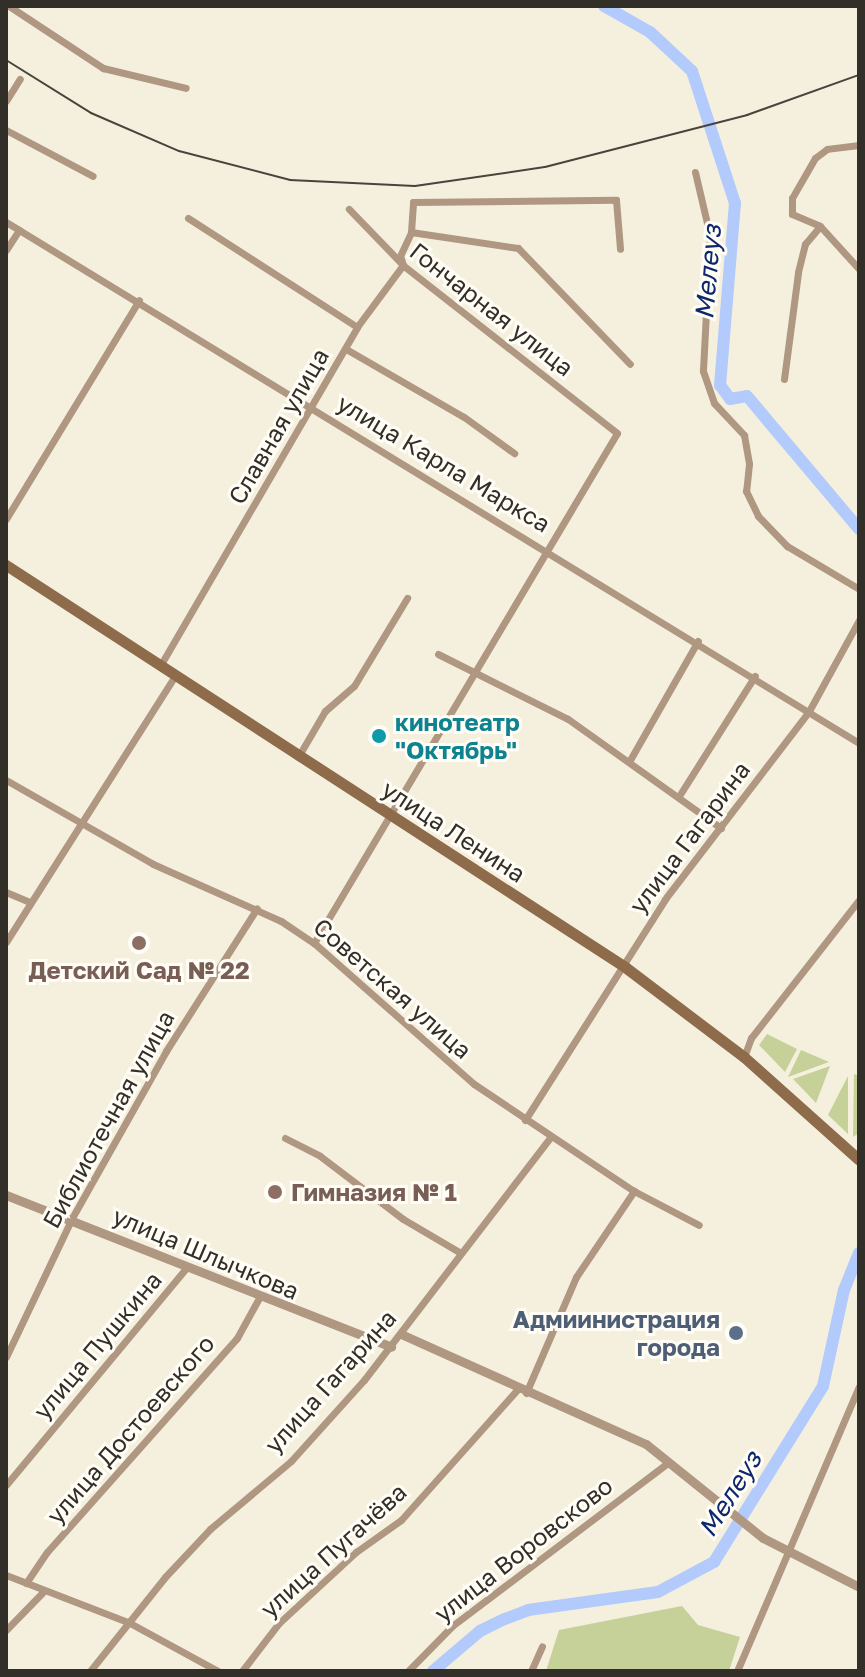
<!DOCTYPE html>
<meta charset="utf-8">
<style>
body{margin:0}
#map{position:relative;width:865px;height:1677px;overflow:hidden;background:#f5f0de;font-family:"Golos Text",sans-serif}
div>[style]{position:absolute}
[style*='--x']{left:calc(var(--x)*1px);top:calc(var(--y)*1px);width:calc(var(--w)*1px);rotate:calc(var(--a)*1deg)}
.green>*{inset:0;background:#c6d099}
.river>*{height:12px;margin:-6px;padding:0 6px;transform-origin:6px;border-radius:6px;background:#b2cafc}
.minor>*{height:7px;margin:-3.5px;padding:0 3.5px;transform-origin:3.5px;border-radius:3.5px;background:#af9781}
.tertiary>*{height:9px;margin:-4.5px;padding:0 4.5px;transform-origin:4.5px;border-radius:4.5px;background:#af9781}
.secondary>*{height:11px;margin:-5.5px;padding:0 5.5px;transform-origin:5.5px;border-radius:5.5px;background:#8e6c4b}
.rail>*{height:2px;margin:-1px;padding:0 1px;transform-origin:1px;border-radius:1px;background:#47443c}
.dots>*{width:22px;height:22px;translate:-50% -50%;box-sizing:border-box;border:4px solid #fffdf6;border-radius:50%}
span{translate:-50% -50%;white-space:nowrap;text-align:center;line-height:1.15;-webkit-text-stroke:6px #fffdf6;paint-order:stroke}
.street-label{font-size:24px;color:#312f28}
.culture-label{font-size:24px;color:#0d838f;font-weight:700}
.left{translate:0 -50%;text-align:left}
.education-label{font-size:24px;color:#785e54;font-weight:700}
.service-label{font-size:24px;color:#4e5e75;font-weight:700}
.right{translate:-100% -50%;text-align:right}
.water-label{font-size:26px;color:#0c276c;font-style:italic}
.frame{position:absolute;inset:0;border:8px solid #312f28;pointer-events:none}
</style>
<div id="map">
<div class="green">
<div style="clip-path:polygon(767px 1034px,797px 1049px,785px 1072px,759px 1045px)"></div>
<div style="clip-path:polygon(801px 1050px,829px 1062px,788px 1077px)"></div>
<div style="clip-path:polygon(830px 1066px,816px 1103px,793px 1079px)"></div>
<div style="clip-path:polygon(854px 1074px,859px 1076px,859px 1133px,853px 1137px)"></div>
<div style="clip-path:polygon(848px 1076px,848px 1134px,828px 1115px)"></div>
<div style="clip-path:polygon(682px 1606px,698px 1625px,740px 1637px,729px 1671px,546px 1671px,559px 1630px)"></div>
</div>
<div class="river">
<div style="--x:604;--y:6;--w:53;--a:29.5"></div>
<div style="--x:650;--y:32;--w:57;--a:42.9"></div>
<div style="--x:692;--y:71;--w:139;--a:72"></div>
<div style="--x:735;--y:203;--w:183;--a:94.7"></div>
<div style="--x:720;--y:385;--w:17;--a:54"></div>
<div style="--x:730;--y:399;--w:17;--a:-10"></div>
<div style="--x:747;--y:396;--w:174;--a:49.9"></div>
<div style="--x:433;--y:1671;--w:62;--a:-40.4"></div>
<div style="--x:480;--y:1631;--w:28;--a:-26"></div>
<div style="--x:505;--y:1619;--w:25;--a:-21"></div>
<div style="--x:528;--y:1610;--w:131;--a:-7.9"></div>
<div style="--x:658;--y:1592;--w:64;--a:-28.2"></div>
<div style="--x:714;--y:1562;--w:207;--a:-58.2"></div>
<div style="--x:823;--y:1386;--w:98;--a:-77.7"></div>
<div style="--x:844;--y:1290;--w:40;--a:-68"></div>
</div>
<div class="minor">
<div style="--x:9;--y:6;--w:113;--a:33.4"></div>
<div style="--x:103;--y:68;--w:85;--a:13.5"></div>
<div style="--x:6;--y:101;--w:26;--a:-58"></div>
<div style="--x:6;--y:130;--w:98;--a:27.9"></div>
<div style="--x:859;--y:145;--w:32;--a:173"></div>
<div style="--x:827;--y:149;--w:15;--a:143"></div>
<div style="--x:815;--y:158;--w:46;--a:119.9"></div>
<div style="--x:792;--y:198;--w:16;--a:90"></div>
<div style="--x:792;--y:214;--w:30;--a:23"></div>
<div style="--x:820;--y:226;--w:58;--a:47.8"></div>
<div style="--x:695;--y:172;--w:66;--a:76.8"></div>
<div style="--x:710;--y:236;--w:135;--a:93"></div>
<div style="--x:703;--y:371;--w:34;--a:71"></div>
<div style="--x:714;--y:403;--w:44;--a:46.8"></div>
<div style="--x:744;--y:435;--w:29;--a:80"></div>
<div style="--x:749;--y:464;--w:27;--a:96"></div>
<div style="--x:746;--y:491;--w:28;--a:64"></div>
<div style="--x:758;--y:516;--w:42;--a:46"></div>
<div style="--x:787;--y:546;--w:84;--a:30.8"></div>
<div style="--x:188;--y:218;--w:201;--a:32.8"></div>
<div style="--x:6;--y:222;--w:1000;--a:31.42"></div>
<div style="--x:411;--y:232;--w:108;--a:8.5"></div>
<div style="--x:518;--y:248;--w:161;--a:46"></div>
<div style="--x:6;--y:250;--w:24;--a:-57"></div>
<div style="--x:346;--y:349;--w:136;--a:30"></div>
<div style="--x:464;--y:417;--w:62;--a:35.8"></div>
<div style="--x:784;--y:379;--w:108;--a:-82.5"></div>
<div style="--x:798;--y:272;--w:29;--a:-76"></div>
<div style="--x:805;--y:244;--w:23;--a:-50"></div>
<div style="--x:6;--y:519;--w:256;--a:-58.7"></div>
<div style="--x:438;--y:654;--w:145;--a:26.6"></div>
<div style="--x:568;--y:719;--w:188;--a:35.5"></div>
<div style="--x:160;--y:666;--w:392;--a:-59.8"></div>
<div style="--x:357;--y:327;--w:77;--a:-53.4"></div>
<div style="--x:403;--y:265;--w:9;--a:-108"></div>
<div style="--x:400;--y:256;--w:26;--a:-65"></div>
<div style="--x:411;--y:232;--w:30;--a:-86"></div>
<div style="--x:413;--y:202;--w:203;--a:-0.6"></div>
<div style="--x:616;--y:200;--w:49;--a:85.3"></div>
<div style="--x:298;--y:757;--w:53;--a:-59.6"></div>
<div style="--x:325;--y:711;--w:38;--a:-41"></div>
<div style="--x:354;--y:686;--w:103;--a:-58.9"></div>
<div style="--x:630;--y:760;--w:137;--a:-60.3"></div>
<div style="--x:6;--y:780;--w:169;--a:29.7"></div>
<div style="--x:153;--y:864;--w:140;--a:24"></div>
<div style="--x:281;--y:921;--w:40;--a:34"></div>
<div style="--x:314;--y:943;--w:213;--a:41.4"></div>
<div style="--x:474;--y:1084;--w:192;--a:33.8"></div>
<div style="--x:634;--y:1191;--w:73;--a:27.6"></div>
<div style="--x:679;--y:796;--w:142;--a:-57.7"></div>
<div style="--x:6;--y:892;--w:25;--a:23"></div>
<div style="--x:6;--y:942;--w:315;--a:-57.6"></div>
<div style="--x:314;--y:943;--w:593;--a:-59.28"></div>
<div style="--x:617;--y:433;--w:272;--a:-141.9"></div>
<div style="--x:403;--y:265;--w:78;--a:-134"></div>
<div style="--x:744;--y:1057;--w:20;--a:-70"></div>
<div style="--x:751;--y:1038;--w:175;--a:-52"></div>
<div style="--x:525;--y:1120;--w:262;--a:-57.6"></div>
<div style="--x:665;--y:899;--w:237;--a:-52.5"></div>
<div style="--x:809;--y:711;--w:104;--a:-61.2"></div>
<div style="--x:285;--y:1138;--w:39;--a:27"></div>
<div style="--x:320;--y:1156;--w:104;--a:37.2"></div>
<div style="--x:403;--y:1219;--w:67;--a:30.4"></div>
<div style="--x:6;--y:1357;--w:154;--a:-64.6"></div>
<div style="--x:72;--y:1218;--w:192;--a:-60.6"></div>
<div style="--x:166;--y:1051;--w:169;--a:-57.5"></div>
<div style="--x:526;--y:1393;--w:126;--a:-66.7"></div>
<div style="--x:576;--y:1277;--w:104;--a:-56"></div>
<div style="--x:6;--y:1485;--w:283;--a:-50.3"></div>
<div style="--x:6;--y:1575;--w:131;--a:21.1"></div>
<div style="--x:128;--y:1622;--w:102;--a:28.6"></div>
<div style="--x:26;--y:1583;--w:37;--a:-56"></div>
<div style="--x:47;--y:1552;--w:286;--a:-48.4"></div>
<div style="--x:237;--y:1338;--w:46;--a:-61.2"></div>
<div style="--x:6;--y:1630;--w:53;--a:-45.8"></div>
<div style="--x:90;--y:1671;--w:120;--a:-51.4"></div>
<div style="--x:165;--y:1577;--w:66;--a:-46.8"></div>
<div style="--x:210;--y:1529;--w:106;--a:-40"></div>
<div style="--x:291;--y:1461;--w:109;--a:-48"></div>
<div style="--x:364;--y:1380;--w:305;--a:-52.5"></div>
<div style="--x:242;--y:1671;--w:61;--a:-52.4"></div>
<div style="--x:279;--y:1623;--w:105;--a:-42.7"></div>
<div style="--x:356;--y:1552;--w:55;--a:-35.4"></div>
<div style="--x:401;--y:1520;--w:174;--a:-48.3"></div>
<div style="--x:408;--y:1671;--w:63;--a:-45.6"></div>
<div style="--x:452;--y:1626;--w:268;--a:-37.1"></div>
<div style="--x:531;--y:1671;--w:27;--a:-66"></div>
<div style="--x:737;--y:1671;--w:309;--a:-66.8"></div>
</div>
<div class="tertiary">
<div style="--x:6;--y:1195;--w:414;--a:21.5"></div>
<div style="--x:401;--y:1334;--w:269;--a:24.2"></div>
<div style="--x:646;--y:1444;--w:150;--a:38.8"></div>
<div style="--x:763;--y:1538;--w:108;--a:27"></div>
</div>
<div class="secondary">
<div style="--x:6;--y:565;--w:738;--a:33"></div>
<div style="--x:625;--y:967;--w:149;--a:37.1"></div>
<div style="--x:744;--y:1057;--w:154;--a:41.8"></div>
</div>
<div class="rail">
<div style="--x:6;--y:60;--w:100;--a:31.9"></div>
<div style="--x:91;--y:113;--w:96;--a:23.4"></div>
<div style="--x:179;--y:151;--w:115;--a:14.6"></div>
<div style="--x:290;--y:180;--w:125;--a:2.7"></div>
<div style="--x:415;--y:186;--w:131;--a:-8.3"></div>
<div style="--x:545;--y:167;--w:209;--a:-14.4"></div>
<div style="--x:747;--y:115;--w:119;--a:-19.7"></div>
</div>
<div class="dots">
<div style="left:379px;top:736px;background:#0f9aa8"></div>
<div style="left:139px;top:943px;background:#8d6e63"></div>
<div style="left:275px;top:1192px;background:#8d6e63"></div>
<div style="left:736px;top:1333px;background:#5c6f8a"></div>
</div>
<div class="street-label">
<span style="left:492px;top:309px;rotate:38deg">Гончарная улица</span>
<span style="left:278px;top:426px;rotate:-60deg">Славная улица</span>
<span style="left:444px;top:463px;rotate:31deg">улица Карла Маркса</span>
<span style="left:454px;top:831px;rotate:33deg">улица Ленина</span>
<span style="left:689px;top:837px;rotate:-53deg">улица Гагарина</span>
<span style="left:393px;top:988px;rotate:41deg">Советская улица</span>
<span style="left:108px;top:1119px;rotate:-61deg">Библиотечная улица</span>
<span style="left:206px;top:1253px;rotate:23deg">улица Шлычкова</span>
<span style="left:97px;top:1345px;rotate:-50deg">улица Пушкина</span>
<span style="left:330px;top:1381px;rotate:-48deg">улица Гагарина</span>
<span style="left:130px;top:1429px;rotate:-49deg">улица Достоевского</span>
<span style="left:523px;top:1549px;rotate:-38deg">улица Воровсково</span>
<span style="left:333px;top:1550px;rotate:-42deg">улица Пугачёва</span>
</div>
<div class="culture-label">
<span class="left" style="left:395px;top:736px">кинотеатр<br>"Октябрь"</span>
</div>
<div class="education-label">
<span style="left:139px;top:970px">Детский Сад № 22</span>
<span class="left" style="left:291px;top:1192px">Гимназия № 1</span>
</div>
<div class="service-label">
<span class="right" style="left:720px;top:1333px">Адмиинистрация<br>города</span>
</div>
<div class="water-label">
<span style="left:708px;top:272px;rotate:-85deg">Мелеуз</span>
<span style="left:730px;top:1494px;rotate:-58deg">Мелеуз</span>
</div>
<div class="frame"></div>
</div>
